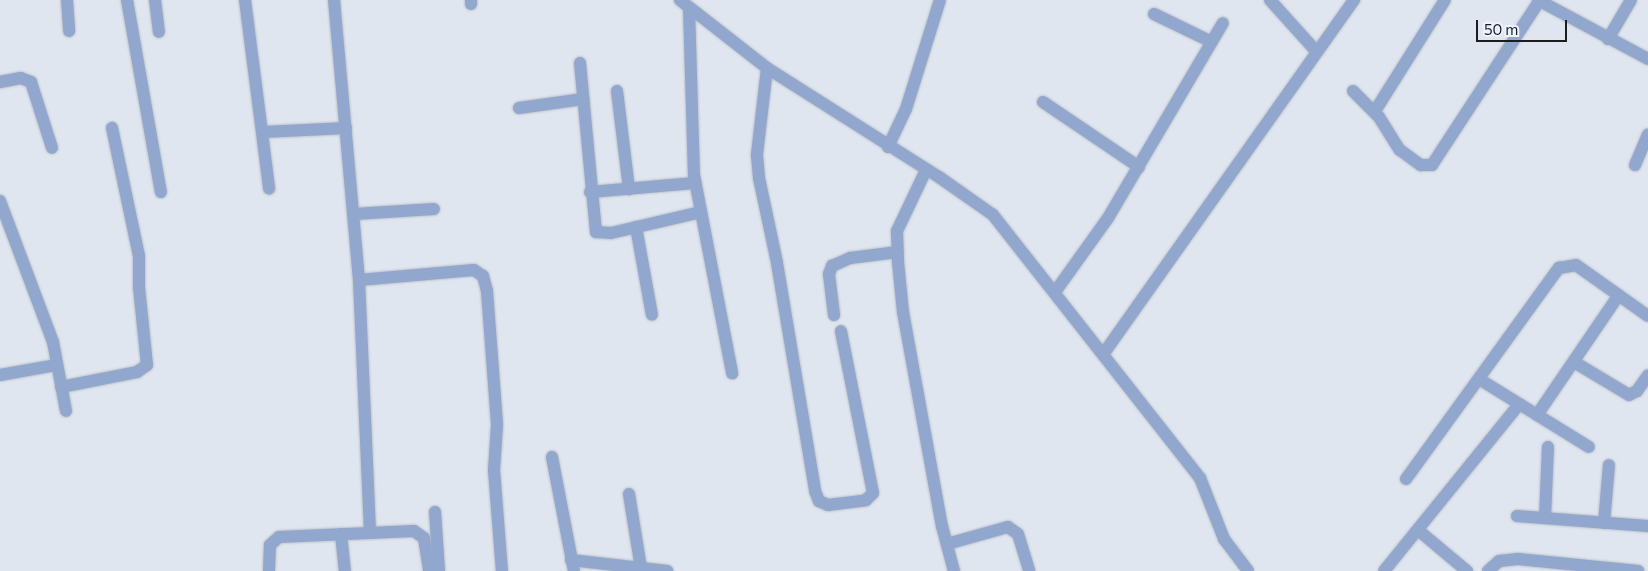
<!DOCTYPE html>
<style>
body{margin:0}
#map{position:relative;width:1648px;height:571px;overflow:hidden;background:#e0e6f0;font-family:Commissioner,sans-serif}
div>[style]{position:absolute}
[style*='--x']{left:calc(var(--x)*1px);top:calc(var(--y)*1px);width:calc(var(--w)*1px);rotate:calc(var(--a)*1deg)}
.roads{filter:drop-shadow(0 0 1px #bcc2cb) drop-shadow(0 0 1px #bcc2cb)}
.minor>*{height:12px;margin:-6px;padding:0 6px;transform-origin:6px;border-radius:6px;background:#92a7cd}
span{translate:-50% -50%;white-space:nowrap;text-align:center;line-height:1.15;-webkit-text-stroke:4.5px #edf3fe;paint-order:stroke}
.scale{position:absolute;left:1476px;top:20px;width:91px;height:22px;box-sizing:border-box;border:2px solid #1a1c20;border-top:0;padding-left:6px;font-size:15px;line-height:18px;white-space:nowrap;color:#1a1c20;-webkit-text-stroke:4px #edf3fe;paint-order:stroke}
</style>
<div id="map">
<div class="roads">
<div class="minor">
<div style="--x:67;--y:0;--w:31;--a:86"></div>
<div style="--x:127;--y:0;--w:195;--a:80"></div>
<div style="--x:155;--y:0;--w:32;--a:83"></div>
<div style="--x:245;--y:0;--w:190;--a:82.7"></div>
<div style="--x:334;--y:0;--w:281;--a:84.9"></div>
<div style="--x:359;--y:280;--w:252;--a:87.5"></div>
<div style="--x:471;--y:0;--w:4;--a:90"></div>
<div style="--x:680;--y:0;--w:110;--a:38"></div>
<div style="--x:767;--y:68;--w:204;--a:32.4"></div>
<div style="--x:939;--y:177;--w:66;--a:35.1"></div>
<div style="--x:993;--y:215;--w:335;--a:51.8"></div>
<div style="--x:1200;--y:478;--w:66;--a:68.5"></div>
<div style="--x:1224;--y:539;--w:40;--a:53"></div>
<div style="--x:1270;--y:0;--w:69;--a:48"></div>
<div style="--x:1538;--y:0;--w:125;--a:28.2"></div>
<div style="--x:689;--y:8;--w:167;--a:88.3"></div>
<div style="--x:694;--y:175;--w:202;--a:79.1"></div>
<div style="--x:1154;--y:14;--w:64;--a:25.8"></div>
<div style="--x:1608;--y:39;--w:45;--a:-59.5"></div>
<div style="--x:580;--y:63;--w:170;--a:84.6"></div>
<div style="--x:596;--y:232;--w:15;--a:4"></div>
<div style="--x:611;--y:233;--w:92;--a:-13.1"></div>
<div style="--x:767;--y:68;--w:88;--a:96.6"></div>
<div style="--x:757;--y:155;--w:23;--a:85"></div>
<div style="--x:759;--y:178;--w:87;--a:78"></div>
<div style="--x:777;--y:263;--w:231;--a:80.5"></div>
<div style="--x:815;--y:491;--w:11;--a:68"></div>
<div style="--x:819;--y:501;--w:10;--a:24"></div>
<div style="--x:828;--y:505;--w:38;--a:-7"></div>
<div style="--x:866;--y:500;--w:10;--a:-45"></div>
<div style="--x:873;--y:493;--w:165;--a:-101.2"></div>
<div style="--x:0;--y:82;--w:21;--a:-11"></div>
<div style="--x:21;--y:78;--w:11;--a:22"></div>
<div style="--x:31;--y:82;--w:69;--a:72.3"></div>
<div style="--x:617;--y:91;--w:99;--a:83"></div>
<div style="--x:1353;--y:91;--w:37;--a:45"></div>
<div style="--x:1379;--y:117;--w:39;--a:58"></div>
<div style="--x:1400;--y:150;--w:26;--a:36"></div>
<div style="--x:1421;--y:165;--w:11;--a:0"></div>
<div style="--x:1432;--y:165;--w:197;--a:-56.8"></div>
<div style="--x:1043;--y:102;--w:116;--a:34.1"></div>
<div style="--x:519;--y:108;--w:65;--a:-8"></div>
<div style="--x:1375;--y:111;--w:131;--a:-57.8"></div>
<div style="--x:264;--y:132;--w:82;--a:-2.8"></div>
<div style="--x:888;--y:147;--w:42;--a:-64.7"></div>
<div style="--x:906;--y:109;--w:114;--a:-72.7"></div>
<div style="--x:1635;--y:165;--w:33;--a:-67"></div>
<div style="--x:926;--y:170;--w:68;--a:115.4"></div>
<div style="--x:897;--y:231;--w:31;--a:88"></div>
<div style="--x:898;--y:262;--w:50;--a:84.3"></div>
<div style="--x:903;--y:312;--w:218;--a:79.7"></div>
<div style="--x:942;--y:526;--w:47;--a:75.1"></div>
<div style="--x:590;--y:192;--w:105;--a:-4.9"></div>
<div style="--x:0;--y:201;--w:151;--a:69.4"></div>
<div style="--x:53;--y:342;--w:70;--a:79.3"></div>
<div style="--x:354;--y:214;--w:80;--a:-3.6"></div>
<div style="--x:636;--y:227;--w:89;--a:79.7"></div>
<div style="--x:359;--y:280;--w:115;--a:-5"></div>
<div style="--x:474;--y:270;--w:11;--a:34"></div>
<div style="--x:483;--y:276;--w:16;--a:75"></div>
<div style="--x:487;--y:291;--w:134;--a:85.7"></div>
<div style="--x:497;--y:425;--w:45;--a:93.8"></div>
<div style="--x:494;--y:470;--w:101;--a:85.5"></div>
<div style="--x:1055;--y:292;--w:91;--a:-54.4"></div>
<div style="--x:1108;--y:218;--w:226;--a:-59.5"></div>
<div style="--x:834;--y:315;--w:41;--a:-97"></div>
<div style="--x:829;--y:274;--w:9;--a:-69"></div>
<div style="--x:832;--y:266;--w:20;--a:-24"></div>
<div style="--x:850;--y:258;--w:48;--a:-7.1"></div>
<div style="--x:1104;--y:353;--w:433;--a:-54.7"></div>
<div style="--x:1574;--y:362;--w:64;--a:31"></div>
<div style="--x:1629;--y:395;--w:9;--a:-27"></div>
<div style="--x:1637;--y:391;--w:19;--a:-55"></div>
<div style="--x:0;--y:375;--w:58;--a:-10"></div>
<div style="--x:1479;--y:379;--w:129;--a:31.7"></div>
<div style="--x:61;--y:387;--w:77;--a:-11.2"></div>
<div style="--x:137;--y:372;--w:12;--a:-35"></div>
<div style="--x:147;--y:365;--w:78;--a:-95.9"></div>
<div style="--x:139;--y:287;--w:31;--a:-90"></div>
<div style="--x:139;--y:256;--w:131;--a:-101.9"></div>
<div style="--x:1537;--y:415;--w:145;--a:-55.7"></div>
<div style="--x:552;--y:457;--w:116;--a:79.1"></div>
<div style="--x:1406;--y:479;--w:261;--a:-54.1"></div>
<div style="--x:1559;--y:268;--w:17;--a:-10"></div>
<div style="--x:1576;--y:265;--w:88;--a:35.3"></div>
<div style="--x:629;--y:494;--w:75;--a:80.8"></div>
<div style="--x:435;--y:512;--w:59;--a:86.1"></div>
<div style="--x:1517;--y:516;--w:131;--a:4.4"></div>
<div style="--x:1545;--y:518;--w:71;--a:-87.6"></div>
<div style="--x:1604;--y:523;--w:58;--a:-85.1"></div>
<div style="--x:1418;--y:530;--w:64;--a:39.9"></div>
<div style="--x:341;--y:534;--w:37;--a:84"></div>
<div style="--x:947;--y:544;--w:63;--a:-15.6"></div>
<div style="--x:1008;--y:527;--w:12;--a:35"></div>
<div style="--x:1018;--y:534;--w:39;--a:73"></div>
<div style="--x:571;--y:560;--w:97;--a:6.5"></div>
<div style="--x:269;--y:571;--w:26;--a:-88"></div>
<div style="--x:270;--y:545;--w:12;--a:-42"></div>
<div style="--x:279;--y:537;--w:135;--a:-2.5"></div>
<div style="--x:414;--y:531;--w:12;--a:35"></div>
<div style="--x:424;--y:538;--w:33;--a:81"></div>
<div style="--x:1384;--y:571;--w:215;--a:-51"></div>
<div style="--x:1488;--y:571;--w:15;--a:-42"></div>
<div style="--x:1499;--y:561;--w:19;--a:-6"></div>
<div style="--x:1518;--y:559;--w:121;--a:5.7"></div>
</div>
</div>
<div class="scale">50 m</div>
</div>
